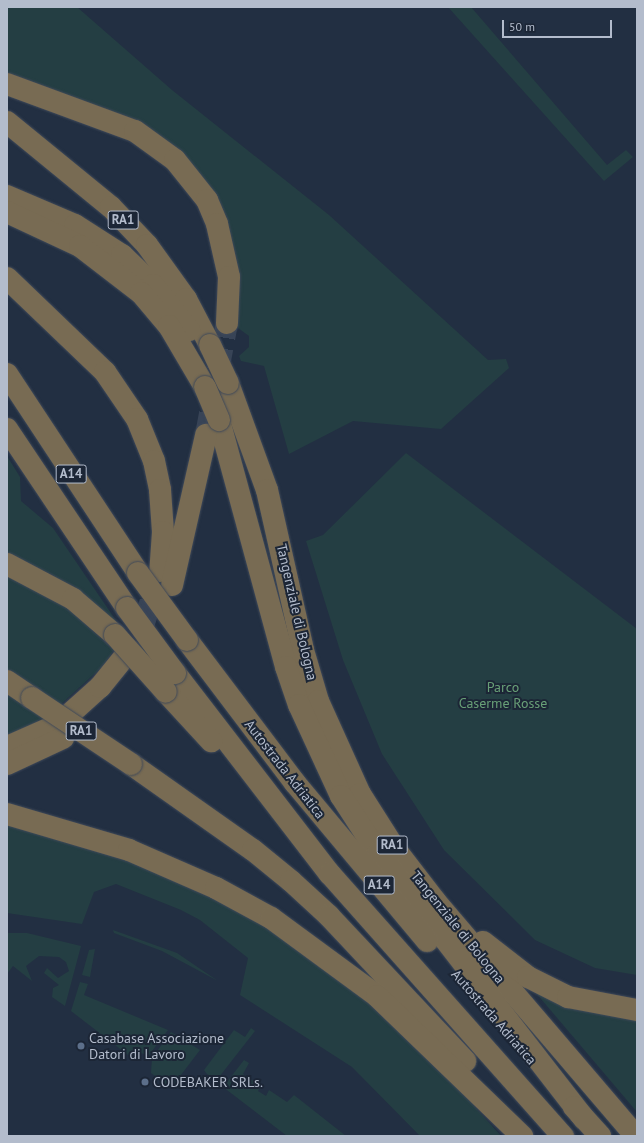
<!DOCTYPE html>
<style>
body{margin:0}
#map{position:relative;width:644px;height:1143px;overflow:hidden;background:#222f42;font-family:"PT Sans",sans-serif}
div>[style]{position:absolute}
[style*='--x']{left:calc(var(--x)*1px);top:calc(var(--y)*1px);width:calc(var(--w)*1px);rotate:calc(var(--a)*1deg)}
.green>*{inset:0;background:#243e43}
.highway-tunnel>*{height:22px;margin-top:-11px;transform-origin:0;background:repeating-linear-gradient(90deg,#384457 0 22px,transparent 0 33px)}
.roads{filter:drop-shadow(0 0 1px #3f4959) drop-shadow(0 0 1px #3f4959)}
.highway>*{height:22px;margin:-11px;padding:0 11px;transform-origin:11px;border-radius:11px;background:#786b53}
.bridges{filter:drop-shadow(0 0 1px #3f4959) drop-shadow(0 0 1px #3f4959)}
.highway-bridge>*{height:22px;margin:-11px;padding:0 11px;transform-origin:11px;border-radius:11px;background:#786b53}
.dots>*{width:11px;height:11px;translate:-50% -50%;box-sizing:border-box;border:2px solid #1c2636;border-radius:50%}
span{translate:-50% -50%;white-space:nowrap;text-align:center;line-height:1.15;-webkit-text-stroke:4px #1c2636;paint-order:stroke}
.shield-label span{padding:1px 3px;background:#1c2636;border:1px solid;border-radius:3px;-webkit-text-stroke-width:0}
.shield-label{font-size:13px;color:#b3bccc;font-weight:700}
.street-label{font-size:14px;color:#b3bccc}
.park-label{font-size:14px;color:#689f77}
.poi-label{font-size:14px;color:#b3bccc}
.left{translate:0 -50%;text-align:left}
.frame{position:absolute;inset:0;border:8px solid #b3bccc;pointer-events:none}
.scale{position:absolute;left:502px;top:20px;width:110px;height:18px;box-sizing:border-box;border:2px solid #b3bccc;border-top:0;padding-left:5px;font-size:12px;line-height:14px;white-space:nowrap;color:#b3bccc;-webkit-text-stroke:3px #1c2636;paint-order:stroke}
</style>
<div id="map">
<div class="green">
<div style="clip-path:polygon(7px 7px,77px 7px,172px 90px,329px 215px,488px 360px,506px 359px,509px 368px,441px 429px,353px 421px,289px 454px,264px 366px,241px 361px,239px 356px,249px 347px,249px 336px,238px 328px,238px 267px,230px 232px,179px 156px,7px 79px)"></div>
<div style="clip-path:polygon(448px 7px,471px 7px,607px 165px,626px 150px,633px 157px,604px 181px)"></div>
<div style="clip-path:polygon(406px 453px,637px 629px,637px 975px,595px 968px,535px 940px,444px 850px,382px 754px,343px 660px,306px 541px,323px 535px)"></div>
<div style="clip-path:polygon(7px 456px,20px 477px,21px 501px,53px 528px,117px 622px,50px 574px,7px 554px)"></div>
<div style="clip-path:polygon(7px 574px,56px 598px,114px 650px,102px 667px,59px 706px,24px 731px,7px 737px)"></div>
<div style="clip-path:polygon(7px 821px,98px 847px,245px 912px,367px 1000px,440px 1068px,501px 1136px,420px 1136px,352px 1067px,240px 995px,248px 958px,200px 920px,181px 910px,116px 884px,94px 892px,82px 924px,7px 913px)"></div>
<div style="clip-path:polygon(113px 930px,177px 953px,218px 981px,162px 951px,114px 933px)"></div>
<div style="clip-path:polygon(7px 933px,27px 933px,81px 946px,65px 1006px,52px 997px,53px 988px,59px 985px,44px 973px,47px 968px,58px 978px,69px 971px,66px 962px,59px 957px,39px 956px,26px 966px,32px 981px,13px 966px,7px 974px)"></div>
<div style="clip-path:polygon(95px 949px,90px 977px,82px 975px,89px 950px)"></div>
<div style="clip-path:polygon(80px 982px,88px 984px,84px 995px,168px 1030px,149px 1055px,140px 1053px,132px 1058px,71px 1011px)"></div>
<div style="clip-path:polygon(530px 986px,637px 1018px,637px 1112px)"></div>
<div style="clip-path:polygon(251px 1028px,255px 1031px,216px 1081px,206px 1073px,204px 1070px,234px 1030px,245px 1037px)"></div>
<div style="clip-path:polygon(171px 1032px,200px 1050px,171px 1088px,151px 1073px,152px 1058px)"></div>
<div style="clip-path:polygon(244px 1060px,249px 1063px,243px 1074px,261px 1086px,258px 1091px,266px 1096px,269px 1090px,287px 1102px,294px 1095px,346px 1136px,287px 1136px,223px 1087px)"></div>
</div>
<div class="highway-tunnel">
<div style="--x:206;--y:435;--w:114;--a:-79.4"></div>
<div style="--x:123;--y:659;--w:42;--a:-59.7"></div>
<div style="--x:144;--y:623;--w:47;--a:-72.7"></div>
</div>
<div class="roads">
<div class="highway">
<div style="--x:7;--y:84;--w:136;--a:20.2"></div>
<div style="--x:135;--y:131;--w:49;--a:35.9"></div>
<div style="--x:175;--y:160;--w:51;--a:51.3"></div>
<div style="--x:207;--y:200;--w:26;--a:67"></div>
<div style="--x:217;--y:224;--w:54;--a:77.2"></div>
<div style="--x:229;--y:277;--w:46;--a:92.5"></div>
<div style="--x:7;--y:122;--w:134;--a:39.3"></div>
<div style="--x:111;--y:207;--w:52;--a:46.5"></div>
<div style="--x:147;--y:245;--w:67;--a:54.2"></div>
<div style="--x:186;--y:299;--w:52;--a:62.4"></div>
<div style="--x:7;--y:196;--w:74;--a:23.1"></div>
<div style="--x:75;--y:225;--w:56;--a:32.6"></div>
<div style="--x:122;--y:255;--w:43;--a:44.1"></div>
<div style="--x:153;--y:285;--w:58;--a:51.3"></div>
<div style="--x:7;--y:212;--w:81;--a:25"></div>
<div style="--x:80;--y:246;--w:77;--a:37.6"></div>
<div style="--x:141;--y:293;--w:43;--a:49.7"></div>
<div style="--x:169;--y:326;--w:71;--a:59.5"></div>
<div style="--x:7;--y:278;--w:136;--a:43.8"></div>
<div style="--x:105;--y:372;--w:57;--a:55.8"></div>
<div style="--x:137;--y:419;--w:45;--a:68"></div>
<div style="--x:154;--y:461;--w:30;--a:78"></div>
<div style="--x:160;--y:490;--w:42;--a:85.9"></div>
<div style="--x:163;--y:532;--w:39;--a:94"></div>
<div style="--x:7;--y:374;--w:238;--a:56.6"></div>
<div style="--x:228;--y:383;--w:114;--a:70"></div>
<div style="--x:267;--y:490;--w:164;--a:77.3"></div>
<div style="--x:303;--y:650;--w:53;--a:73.6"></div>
<div style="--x:318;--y:701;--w:102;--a:65.7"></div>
<div style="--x:360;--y:794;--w:65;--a:57.5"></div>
<div style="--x:395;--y:849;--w:66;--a:52.4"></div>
<div style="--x:435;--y:901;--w:309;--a:49.5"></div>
<div style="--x:219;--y:420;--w:256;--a:74.8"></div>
<div style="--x:286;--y:667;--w:40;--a:71.1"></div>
<div style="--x:299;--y:705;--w:100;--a:65.2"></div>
<div style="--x:341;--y:796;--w:68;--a:57"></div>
<div style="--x:378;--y:853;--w:336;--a:52.2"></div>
<div style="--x:7;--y:429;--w:216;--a:56.2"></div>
<div style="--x:7;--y:564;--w:75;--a:27.9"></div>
<div style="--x:73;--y:599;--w:55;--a:40.6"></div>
<div style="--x:172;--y:585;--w:154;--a:-77.2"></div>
<div style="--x:187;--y:640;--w:179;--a:52.9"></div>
<div style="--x:295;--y:783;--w:206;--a:50.1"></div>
<div style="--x:175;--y:673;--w:254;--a:52.4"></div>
<div style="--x:330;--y:874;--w:351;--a:48.4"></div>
<div style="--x:7;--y:681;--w:30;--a:34"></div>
<div style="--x:166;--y:692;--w:67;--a:47.4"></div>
<div style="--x:72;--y:712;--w:38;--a:-42"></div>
<div style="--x:100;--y:687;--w:36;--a:-51"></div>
<div style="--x:7;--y:747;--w:47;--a:-23.8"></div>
<div style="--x:7;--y:764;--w:62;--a:-24.9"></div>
<div style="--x:131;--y:764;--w:149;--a:35.2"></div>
<div style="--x:253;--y:850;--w:49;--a:39.2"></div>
<div style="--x:291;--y:881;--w:52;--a:42.6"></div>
<div style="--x:329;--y:916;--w:199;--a:46.8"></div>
<div style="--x:7;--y:814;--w:127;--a:16.4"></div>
<div style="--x:129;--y:850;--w:95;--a:23.6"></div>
<div style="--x:216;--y:888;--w:63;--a:28.6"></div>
<div style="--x:271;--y:918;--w:132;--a:36.3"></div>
<div style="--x:377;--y:996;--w:202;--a:44"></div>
<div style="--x:483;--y:942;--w:57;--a:37.9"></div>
<div style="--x:528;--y:977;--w:45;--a:26.6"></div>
<div style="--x:568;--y:997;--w:70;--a:10.7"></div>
<div style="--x:574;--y:1107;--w:39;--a:48"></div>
</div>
</div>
<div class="bridges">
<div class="highway-bridge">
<div style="--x:210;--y:345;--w:42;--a:64.7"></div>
<div style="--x:205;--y:387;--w:36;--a:67"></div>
<div style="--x:138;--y:573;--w:83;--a:53.8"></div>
<div style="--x:127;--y:608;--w:81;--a:53.6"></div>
<div style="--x:115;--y:635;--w:76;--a:48.2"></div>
<div style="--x:32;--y:698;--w:119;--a:33.7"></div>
</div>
</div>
<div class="dots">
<div style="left:81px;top:1046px;background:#5c6f8a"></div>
<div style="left:145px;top:1082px;background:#5c6f8a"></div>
</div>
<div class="shield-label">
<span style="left:123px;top:220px">RA1</span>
<span style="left:71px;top:474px">A14</span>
<span style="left:81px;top:731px">RA1</span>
<span style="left:392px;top:845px">RA1</span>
<span style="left:379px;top:885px">A14</span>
</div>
<div class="street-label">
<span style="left:297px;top:612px;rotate:77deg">Tangenziale di Bologna</span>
<span style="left:285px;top:769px;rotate:52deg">Autostrada Adriatica</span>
<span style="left:458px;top:927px;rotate:51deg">Tangenziale di Bologna</span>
<span style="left:494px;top:1017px;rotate:49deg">Autostrada Adriatica</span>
</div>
<div class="park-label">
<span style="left:503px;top:695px">Parco<br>Caserme Rosse</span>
</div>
<div class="poi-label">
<span class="left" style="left:89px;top:1046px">Casabase Associazione<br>Datori di Lavoro</span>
<span class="left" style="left:153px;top:1082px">CODEBAKER SRLs.</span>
</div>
<div class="frame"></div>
<div class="scale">50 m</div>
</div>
